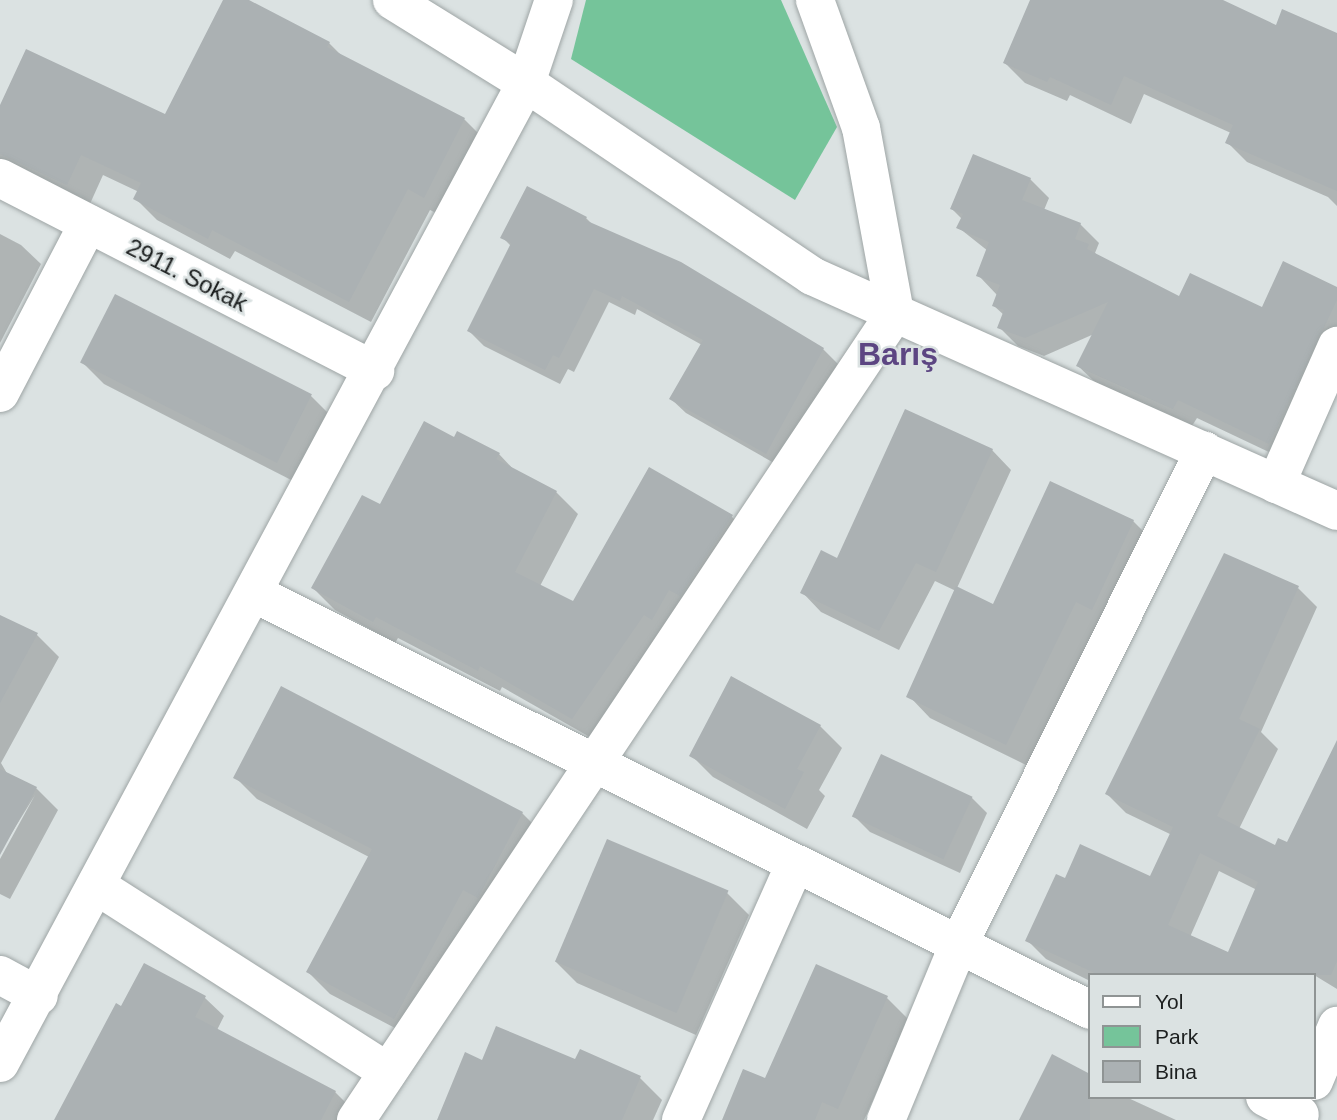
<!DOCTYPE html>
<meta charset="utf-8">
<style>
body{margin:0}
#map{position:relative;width:1337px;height:1120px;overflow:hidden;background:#dbe2e2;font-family:Arial,sans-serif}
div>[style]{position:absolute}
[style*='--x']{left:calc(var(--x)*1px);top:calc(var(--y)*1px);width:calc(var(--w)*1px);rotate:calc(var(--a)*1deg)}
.green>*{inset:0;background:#75c49a}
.shadow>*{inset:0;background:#0003}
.building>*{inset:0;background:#abb1b3;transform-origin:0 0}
.roads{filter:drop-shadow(0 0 2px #9ea5a5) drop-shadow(0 0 2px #9ea5a5)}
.minor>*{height:38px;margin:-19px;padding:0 19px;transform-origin:19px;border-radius:19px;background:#fff}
span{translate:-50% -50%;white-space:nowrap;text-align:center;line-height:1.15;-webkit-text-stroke:5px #dbe2e2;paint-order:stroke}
.street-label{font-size:24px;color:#1c1f1f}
.district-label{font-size:32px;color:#5c4582;font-weight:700}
.legend{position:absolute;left:1088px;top:973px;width:228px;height:126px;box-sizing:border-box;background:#dbe2e2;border:2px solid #8f9494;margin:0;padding:9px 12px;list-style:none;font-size:21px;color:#1c1f1f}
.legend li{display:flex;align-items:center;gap:14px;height:35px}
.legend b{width:35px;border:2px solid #8f9494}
</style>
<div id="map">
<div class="green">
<div style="clip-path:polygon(586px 0,781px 0,837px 127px,795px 200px,571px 59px)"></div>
</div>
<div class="shadow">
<div style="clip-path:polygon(225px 0,245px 0,329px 43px,343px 57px,464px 119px,486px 141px,446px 218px,430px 210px,371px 322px,235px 251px,230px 259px,157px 220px,135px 198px,139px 192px,103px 175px,89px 206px,0 161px,0 109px,166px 116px)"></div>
<div style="clip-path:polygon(1032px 0,1219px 0,1277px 27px,1337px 34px,1337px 206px,1328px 197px,1247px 162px,1227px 142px,1231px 133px,1144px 94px,1131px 124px,1070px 95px,1067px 101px,1025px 83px,1005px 63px)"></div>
<div style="clip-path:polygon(1030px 179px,1049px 198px,1044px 210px,1080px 224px,1099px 243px,1095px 253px,1100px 258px,1179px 298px,1262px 310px,1337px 289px,1337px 357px,1288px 461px,1197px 418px,1192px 426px,1097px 384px,1078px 366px,1094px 334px,1044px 356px,1018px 346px,999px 327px,1004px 315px,994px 306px,997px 295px,979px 276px,988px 251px,959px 228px,962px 219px,952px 209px)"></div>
<div style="clip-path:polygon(586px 218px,594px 226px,681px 264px,823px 349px,838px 364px,781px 467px,686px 413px,671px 399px,702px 345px,637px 309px,635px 315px,609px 302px,574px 372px,568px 369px,560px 384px,484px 346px,469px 331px,511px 246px,502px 237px)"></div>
<div style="clip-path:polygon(0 234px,21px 245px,41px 264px,0 343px)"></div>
<div style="clip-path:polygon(116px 296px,311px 396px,333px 418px,299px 484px,104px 384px,82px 362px)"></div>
<div style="clip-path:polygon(454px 439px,499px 454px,516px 472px,556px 492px,578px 514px,540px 586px,574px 604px,650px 470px,732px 517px,754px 539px,595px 740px,502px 687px,500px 691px,398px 638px,395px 643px,335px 610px,313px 588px,380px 507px)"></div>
<div style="clip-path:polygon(992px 450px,1011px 470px,957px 588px,993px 606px,1133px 521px,1155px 543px,1028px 766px,930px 718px,909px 696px,956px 591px,935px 581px,899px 650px,821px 612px,802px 592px,838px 560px)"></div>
<div style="clip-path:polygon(evenodd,1298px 588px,1317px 607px,1261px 732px,1278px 749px,1239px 829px,1275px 847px,1288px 844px,1337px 742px,1337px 989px,1314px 975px,1090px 975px,1090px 981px,1046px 959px,1027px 940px,1066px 880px,1151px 878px,1172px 835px,1126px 813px,1107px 794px,1298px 588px,1219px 871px,1257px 890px,1229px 955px,1190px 937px,1219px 871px)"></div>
<div style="clip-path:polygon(0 617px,37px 635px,59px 657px,1px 763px,8px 775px,36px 788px,58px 810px,10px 899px,0 894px,0 859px,35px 795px,0 852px)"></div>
<div style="clip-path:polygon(820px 726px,842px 748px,819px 790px,825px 796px,807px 829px,713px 777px,691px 755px)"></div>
<div style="clip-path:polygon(236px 778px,522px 813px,544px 835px,416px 1039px,330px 994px,308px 972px,369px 857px,257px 799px)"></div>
<div style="clip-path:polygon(972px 798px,987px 813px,960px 873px,870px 832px,855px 817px)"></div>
<div style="clip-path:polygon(727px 893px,749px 915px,696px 1035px,577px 983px,555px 961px)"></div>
<div style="clip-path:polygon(145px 966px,205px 998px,224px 1016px,217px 1030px,335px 1092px,354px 1111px,349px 1120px,138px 1120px,122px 1008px)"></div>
<div style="clip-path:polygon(887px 998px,909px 1020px,864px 1120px,724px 1120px,766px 1081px)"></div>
<div style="clip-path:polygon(1053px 1057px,1090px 1079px,1090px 1097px,1126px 1097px,1176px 1120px,1021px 1120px)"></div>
<div style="clip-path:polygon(576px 1061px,640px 1078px,662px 1100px,653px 1120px,439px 1120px)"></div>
</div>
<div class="building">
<div style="clip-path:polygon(223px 0,249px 0,330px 42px,327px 47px,465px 118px,424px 198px,408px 189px,349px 302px,212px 230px,208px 239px,133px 199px,141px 183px,81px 155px,67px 185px,0 154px,0 105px,26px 49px,165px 114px)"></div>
<div style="clip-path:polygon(1030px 0,1223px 0,1276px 25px,1282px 9px,1337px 33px,1337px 191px,1225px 143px,1233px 125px,1124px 76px,1111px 105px,1050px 77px,1047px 82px,1003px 63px)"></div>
<div style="clip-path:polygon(973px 154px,1031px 178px,1022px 200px,1081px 223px,1075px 239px,1089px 244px,1087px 249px,1179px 296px,1190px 273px,1262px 307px,1283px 261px,1337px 287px,1337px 300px,1269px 444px,1178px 400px,1173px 409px,1076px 366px,1108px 302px,1025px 338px,997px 328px,1004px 310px,992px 306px,1000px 285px,976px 276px,989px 242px,956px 228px,963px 214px,950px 209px)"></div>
<div style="clip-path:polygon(527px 186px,587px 217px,585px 220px,681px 262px,824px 348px,766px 454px,669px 399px,703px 340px,622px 296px,620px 301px,594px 289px,559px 358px,553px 355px,545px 370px,467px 331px,511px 243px,500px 238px)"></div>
<div style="left:115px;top:294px;width:221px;height:77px;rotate:27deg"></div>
<div style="clip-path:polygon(905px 409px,993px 449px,936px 572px,916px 563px,879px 631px,800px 593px,821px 550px,837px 558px)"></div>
<div style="clip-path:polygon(424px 421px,454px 437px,457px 431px,500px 453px,496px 459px,557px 491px,515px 572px,573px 601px,649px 467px,733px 515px,680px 596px,669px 590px,652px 620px,644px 615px,572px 719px,480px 666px,478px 671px,376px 617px,373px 622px,311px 588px,362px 495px,380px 504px)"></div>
<div style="clip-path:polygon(1050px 481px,1134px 520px,1092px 610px,1076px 602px,1006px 745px,906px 697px,956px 586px,993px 604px)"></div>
<div style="clip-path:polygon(evenodd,1224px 553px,1299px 586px,1239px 719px,1260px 729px,1217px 816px,1275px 845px,1278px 838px,1287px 842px,1337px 740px,1337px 961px,1331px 975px,1099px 975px,1025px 941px,1056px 874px,1065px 878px,1080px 844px,1150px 876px,1173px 827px,1105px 794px,1224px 553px,1200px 853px,1258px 882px,1228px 952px,1168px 925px,1200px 853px)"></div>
<div style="clip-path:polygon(0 615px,38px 633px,0 703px)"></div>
<div style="clip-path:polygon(731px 676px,821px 725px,797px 769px,804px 772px,785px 809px,689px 756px)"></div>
<div style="clip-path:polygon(281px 686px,523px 812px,478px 898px,463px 890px,394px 1019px,306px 972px,372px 849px,233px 778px)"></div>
<div style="left:881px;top:754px;width:101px;height:69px;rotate:25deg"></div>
<div style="clip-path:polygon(0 769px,37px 787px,0 855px)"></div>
<div style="left:607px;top:839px;width:132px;height:133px;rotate:23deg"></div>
<div style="clip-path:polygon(144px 963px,206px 996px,195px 1017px,336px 1091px,321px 1120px,54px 1120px,116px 1003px,121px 1006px)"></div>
<div style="clip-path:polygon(816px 964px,888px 996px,838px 1109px,822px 1102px,815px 1120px,722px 1120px,743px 1069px,765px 1078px)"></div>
<div style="clip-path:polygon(496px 1026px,575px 1059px,580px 1049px,641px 1076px,622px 1120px,437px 1120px,465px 1052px,482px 1060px)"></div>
<div style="clip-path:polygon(1052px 1054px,1090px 1074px,1090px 1120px,1019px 1120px)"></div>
</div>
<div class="roads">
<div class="minor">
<div style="--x:392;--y:0;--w:158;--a:31.8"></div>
<div style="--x:526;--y:83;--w:345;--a:34"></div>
<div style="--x:812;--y:276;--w:575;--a:24.11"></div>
<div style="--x:0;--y:178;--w:422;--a:27.2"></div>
<div style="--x:0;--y:393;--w:191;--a:-62.5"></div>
<div style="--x:1276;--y:484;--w:151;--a:-66.2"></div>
<div style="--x:253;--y:593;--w:935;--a:26.48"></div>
<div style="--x:97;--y:886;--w:345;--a:32.6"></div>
<div style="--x:0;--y:975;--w:44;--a:28.3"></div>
<div style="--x:0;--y:1063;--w:1112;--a:-61.78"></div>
<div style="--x:526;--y:83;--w:88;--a:-71.4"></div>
<div style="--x:1314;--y:1081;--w:60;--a:-67.3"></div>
<div style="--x:1265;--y:1097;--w:39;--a:27"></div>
<div style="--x:356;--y:1120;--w:970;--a:-56.26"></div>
<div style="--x:895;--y:313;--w:188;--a:-100.4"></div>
<div style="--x:861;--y:128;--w:136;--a:-109.8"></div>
<div style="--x:681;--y:1120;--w:280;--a:-66"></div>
<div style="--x:886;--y:1120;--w:191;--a:-67.5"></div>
<div style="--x:959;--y:944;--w:551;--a:-63.57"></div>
</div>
</div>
<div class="street-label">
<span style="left:187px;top:275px;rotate:27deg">2911. Sokak</span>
</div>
<div class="district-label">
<span style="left:898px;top:354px">Barış</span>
</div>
<ul class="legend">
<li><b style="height:9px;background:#fff"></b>Yol</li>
<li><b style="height:19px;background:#75c49a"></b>Park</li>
<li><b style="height:19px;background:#abb1b3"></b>Bina</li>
</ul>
</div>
